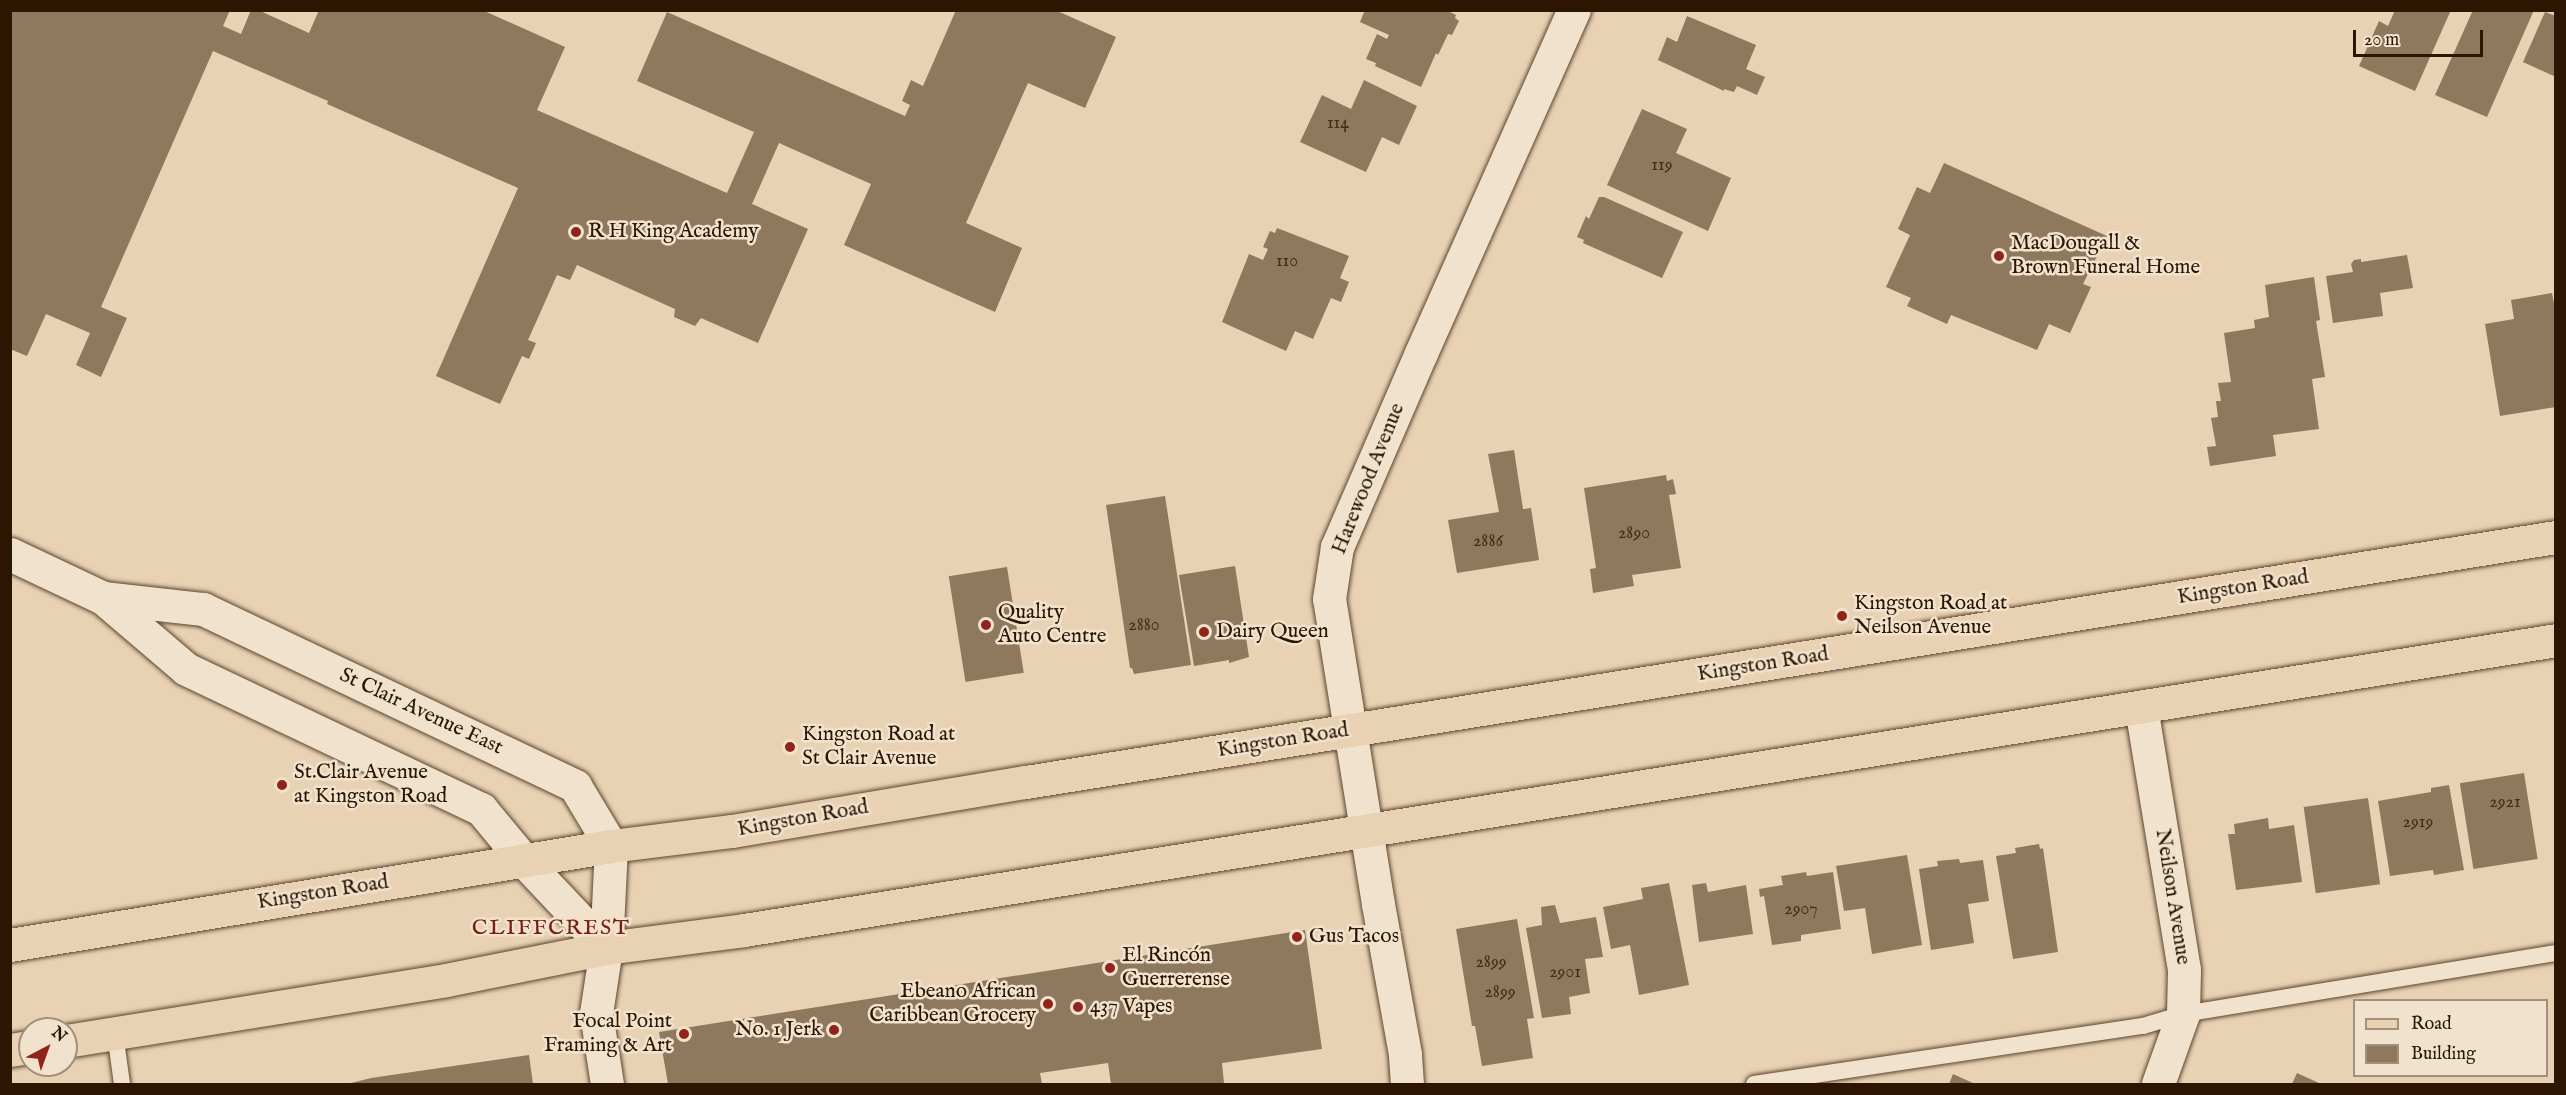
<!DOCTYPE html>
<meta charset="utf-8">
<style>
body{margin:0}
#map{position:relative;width:2566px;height:1095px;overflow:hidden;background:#e9d2b3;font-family:"IM FELL English",serif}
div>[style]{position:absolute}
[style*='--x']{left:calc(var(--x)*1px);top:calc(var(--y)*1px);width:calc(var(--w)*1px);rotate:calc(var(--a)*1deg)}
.building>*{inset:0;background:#8e785e;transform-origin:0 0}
.roads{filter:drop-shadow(0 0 2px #5b452e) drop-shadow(0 0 2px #5b452e)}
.service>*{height:16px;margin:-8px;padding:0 8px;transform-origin:8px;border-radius:8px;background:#f1e2ce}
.minor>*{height:33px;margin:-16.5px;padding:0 16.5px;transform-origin:16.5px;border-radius:16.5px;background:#f1e2ce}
.secondary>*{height:33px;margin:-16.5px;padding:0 16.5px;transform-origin:16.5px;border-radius:16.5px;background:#f1e2ce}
.primary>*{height:33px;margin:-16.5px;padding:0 16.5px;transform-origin:16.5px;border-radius:16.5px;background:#e9d2b3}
.dots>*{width:16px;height:16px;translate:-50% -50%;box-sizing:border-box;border:3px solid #f1e2ce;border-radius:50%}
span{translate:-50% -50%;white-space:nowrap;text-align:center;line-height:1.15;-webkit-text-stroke:5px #f1e2ce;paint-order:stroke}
.number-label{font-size:18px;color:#442e19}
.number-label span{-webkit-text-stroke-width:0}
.poi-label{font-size:21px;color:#2c1602}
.left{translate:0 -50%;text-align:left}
.right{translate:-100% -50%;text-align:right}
.street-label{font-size:21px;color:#2c1602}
.neighbourhood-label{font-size:22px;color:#7a1f14;letter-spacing:1.5px}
.frame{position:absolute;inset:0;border:12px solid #2c1602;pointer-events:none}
.legend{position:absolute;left:2353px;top:999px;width:195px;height:78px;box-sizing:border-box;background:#f1e2ce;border:2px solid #a2907c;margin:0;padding:8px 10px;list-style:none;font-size:18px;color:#2c1602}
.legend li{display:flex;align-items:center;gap:12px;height:30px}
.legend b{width:30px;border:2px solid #a2907c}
.north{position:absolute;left:18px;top:1017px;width:60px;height:60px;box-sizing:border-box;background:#f1e2ce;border:2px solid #a2907c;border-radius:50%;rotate:41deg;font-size:16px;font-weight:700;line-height:24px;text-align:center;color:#2c1602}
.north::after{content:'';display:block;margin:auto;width:21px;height:27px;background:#8f2418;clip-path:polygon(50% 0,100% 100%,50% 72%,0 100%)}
.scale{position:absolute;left:2353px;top:30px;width:130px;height:27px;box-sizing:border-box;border:3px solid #2c1602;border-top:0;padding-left:8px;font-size:18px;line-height:21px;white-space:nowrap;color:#2c1602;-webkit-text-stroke:4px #f1e2ce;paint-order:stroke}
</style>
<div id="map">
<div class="building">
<div style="clip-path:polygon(10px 10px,230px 10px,223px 26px,241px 34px,251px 10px,258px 10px,309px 33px,319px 10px,482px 10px,565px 47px,537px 110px,727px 193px,754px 132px,637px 81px,667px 12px,905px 116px,910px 105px,902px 101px,911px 80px,923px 86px,956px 10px,1055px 10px,1116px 37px,1085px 108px,1028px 83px,966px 223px,1022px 248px,995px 312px,844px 245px,871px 184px,779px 143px,752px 204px,808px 229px,758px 343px,701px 318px,695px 326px,674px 317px,675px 309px,577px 265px,570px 280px,557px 275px,528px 340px,536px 343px,529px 359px,522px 356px,500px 404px,436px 376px,518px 188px,327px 104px,328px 101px,213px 51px,101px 307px,127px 318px,101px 377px,76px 365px,90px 333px,46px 314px,27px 356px,10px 349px)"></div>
<div style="clip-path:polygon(1365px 10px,1446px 10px,1456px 15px,1455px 18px,1459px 21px,1452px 35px,1448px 34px,1438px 55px,1436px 53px,1421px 87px,1375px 66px,1376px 63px,1366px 59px,1377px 34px,1387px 39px,1389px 35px,1360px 22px)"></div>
<div style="clip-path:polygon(2395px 10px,2451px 10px,2415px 91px,2359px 66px,2379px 21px,2388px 26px)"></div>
<div style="clip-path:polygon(2473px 10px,2534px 10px,2487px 117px,2435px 95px)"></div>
<div style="clip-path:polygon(2545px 12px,2556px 16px,2556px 77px,2523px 62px)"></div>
<div style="clip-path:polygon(1687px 16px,1756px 45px,1746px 69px,1765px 77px,1757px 95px,1737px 86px,1734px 92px,1724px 89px,1724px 91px,1658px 60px,1667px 37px,1677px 42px)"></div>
<div style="clip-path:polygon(1364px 80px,1417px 106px,1399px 145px,1382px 137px,1366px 172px,1300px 142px,1322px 95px,1351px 109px)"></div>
<div style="clip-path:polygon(1642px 109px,1687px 129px,1676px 153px,1731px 178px,1708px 231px,1607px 185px)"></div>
<div style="clip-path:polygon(1944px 163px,2107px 236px,2083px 284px,2091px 287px,2070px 333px,2049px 324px,2037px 350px,1951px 315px,1947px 324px,1907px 306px,1911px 298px,1886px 287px,1910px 235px,1898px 229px,1917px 187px,1930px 193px)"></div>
<div style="clip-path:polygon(1599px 197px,1604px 197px,1683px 232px,1662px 278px,1583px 243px,1584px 240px,1577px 237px,1586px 216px,1589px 219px)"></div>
<div style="clip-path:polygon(1277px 228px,1349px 256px,1340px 278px,1349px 282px,1341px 302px,1331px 298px,1313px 339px,1295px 331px,1286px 351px,1222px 322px,1249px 254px,1263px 260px,1268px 249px,1263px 247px,1270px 231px,1275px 233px)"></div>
<div style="clip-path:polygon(2407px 255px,2413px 288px,2380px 293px,2383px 316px,2333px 323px,2326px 276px,2353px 272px,2351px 264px,2354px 260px,2361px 259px,2361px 262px)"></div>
<div style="clip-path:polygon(2314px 277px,2320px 320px,2316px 321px,2325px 377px,2312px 379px,2319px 429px,2273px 435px,2276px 456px,2210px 466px,2207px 447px,2216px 446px,2211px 418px,2218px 417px,2216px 401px,2221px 401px,2218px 383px,2231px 382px,2224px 333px,2255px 328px,2254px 320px,2269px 317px,2265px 285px)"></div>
<div style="clip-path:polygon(2552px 293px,2556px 313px,2556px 407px,2500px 416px,2485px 324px,2514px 319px,2511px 300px)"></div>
<div style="clip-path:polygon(1514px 450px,1523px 509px,1531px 508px,1539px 560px,1457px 573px,1448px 520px,1499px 512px,1488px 454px)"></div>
<div style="clip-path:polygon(1666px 475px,1667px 481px,1673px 479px,1676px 494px,1669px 495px,1681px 568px,1632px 575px,1634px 586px,1593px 593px,1590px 569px,1596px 568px,1584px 488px)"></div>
<div style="clip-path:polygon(1165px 496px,1191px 665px,1134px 674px,1132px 668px,1130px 668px,1106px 505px)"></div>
<div style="clip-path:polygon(1235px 566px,1249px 657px,1229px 663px,1229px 660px,1194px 666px,1179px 575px)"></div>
<div style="left:1007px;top:567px;width:107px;height:59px;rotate:81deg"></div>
<div style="left:2524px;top:773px;width:87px;height:65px;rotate:81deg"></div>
<div style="clip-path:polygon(2449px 785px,2464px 870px,2434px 875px,2433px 870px,2390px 876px,2378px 801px,2431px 792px,2431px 788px)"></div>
<div style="left:2368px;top:798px;width:87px;height:65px;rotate:82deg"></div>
<div style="clip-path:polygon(2268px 818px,2269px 829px,2294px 825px,2302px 882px,2236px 890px,2228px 834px,2235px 834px,2234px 824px)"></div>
<div style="clip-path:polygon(2039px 844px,2040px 849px,2043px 848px,2058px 952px,2013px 959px,1996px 856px,2016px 853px,2015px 848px)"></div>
<div style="clip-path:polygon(1907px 855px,1922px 945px,1872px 954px,1865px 908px,1844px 911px,1836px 866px)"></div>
<div style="clip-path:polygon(1959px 859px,1960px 863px,1983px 860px,1989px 901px,1968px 904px,1974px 943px,1931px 950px,1919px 869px,1938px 866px,1937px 861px)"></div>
<div style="clip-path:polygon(1806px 872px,1807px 876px,1833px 872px,1841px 929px,1801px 935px,1801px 941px,1772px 945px,1764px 896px,1760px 897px,1759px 889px,1783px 885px,1781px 876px)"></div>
<div style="clip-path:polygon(1669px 883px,1689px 985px,1639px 995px,1630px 945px,1611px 949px,1603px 907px,1643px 899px,1641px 888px)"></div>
<div style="clip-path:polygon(1706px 883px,1708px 892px,1746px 885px,1753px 934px,1699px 942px,1692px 885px)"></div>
<div style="clip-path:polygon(1555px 905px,1560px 923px,1596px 917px,1603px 957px,1585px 959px,1590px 993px,1569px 997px,1571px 1014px,1542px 1018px,1526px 928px,1542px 925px,1541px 907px)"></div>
<div style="clip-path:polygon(1517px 919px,1534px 1018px,1527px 1019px,1533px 1058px,1482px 1066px,1475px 1026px,1472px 1026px,1456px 929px)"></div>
<div style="clip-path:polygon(1305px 930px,1322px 1049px,1222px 1063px,1224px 1083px,1111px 1084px,1108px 1063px,1040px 1073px,1042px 1084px,668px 1084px,659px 1032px)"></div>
<div style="clip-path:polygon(529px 1055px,533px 1084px,347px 1084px,371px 1078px)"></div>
<div style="clip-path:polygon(2297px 1073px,2321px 1084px,2292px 1084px)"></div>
<div style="clip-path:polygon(1953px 1074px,1975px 1084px,1949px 1084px)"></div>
</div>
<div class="roads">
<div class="service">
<div style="--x:115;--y:1033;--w:51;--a:82.2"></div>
<div style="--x:1754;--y:1084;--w:393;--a:-8.5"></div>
<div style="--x:2143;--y:1026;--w:42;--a:-16.7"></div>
<div style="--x:2183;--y:1014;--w:378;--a:-9.3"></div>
</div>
<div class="minor">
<div style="--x:2141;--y:707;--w:266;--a:80.7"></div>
<div style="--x:2184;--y:970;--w:44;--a:91.3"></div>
<div style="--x:2183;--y:1014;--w:74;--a:109.7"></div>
<div style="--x:606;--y:948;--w:66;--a:98.7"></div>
<div style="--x:596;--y:1013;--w:72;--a:81.2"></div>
<div style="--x:1407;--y:1084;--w:30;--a:-94"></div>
<div style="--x:1405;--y:1054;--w:152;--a:-100.2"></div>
<div style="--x:1378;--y:904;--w:309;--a:-99.1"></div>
<div style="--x:1329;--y:599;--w:53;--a:-81.3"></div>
<div style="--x:1337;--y:547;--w:211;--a:-66.6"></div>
<div style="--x:1421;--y:353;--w:376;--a:-66"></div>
</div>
<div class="secondary">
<div style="--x:10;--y:554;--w:103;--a:25.3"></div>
<div style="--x:103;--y:598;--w:109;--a:40.5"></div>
<div style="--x:186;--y:669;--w:327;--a:25.4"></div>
<div style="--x:481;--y:809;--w:69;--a:50.3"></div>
<div style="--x:525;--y:862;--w:118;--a:46.7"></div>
<div style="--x:103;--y:598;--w:101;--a:6.3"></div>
<div style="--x:203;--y:609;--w:412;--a:25.4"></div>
<div style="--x:575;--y:786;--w:70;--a:59"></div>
<div style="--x:611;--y:846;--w:102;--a:92.8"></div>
</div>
<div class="primary">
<div style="--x:10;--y:945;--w:609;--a:-9.35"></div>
<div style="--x:611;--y:846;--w:122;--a:-7.1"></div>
<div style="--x:732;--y:831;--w:298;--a:-9.5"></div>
<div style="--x:1026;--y:782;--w:1549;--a:-9.1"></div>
<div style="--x:66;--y:1041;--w:385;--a:-9.1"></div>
<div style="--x:446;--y:980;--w:163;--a:-11.3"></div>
<div style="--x:606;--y:948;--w:139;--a:-7.4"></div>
<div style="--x:744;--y:930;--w:1835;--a:-9.09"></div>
<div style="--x:10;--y:1050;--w:20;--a:-9"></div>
</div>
</div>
<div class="dots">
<div style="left:576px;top:232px;background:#8f2418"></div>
<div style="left:1999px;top:256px;background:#8f2418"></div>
<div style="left:1842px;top:616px;background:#8f2418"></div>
<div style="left:986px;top:625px;background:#8f2418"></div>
<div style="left:1204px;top:632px;background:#8f2418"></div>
<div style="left:790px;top:747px;background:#8f2418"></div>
<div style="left:282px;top:785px;background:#8f2418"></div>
<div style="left:1297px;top:937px;background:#8f2418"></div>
<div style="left:1110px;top:968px;background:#8f2418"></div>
<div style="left:1048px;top:1004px;background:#8f2418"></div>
<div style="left:1078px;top:1007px;background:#8f2418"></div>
<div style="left:834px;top:1030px;background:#8f2418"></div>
<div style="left:684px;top:1034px;background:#8f2418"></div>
</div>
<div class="number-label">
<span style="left:1338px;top:124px">114</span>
<span style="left:1662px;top:166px">119</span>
<span style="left:1287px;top:262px">110</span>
<span style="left:1634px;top:534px">2890</span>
<span style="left:1488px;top:542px">2886</span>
<span style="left:1144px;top:626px">2880</span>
<span style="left:2505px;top:803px">2921</span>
<span style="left:2418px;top:823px">2919</span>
<span style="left:1801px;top:910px">2907</span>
<span style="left:1491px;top:963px">2899</span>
<span style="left:1565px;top:973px">2901</span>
<span style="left:1500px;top:993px">2899</span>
</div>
<div class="poi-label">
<span class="left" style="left:588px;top:232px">R H King Academy</span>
<span class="left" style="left:2011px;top:256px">MacDougall &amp;<br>Brown Funeral Home</span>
<span class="left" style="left:1854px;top:616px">Kingston Road at<br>Neilson Avenue</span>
<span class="left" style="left:998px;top:625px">Quality<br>Auto Centre</span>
<span class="left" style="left:1216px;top:632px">Dairy Queen</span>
<span class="left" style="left:802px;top:747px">Kingston Road at<br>St Clair Avenue</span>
<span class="left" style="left:294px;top:785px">St.Clair Avenue<br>at Kingston Road</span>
<span class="left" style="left:1309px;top:937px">Gus Tacos</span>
<span class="left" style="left:1122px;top:968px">El Rincón<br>Guerrerense</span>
<span class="right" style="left:1036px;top:1004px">Ebeano African<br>Caribbean Grocery</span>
<span class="left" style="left:1090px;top:1007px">437 Vapes</span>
<span class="right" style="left:672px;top:1034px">Focal Point<br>Framing &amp; Art</span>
<span class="right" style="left:822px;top:1030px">No. 1 Jerk</span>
</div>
<div class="street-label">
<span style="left:1369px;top:479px;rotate:-68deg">Harewood Avenue</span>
<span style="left:2243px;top:588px;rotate:-9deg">Kingston Road</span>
<span style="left:1763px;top:665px;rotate:-9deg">Kingston Road</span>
<span style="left:421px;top:712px;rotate:25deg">St Clair Avenue East</span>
<span style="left:1283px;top:741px;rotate:-9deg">Kingston Road</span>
<span style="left:803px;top:819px;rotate:-10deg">Kingston Road</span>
<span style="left:323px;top:893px;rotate:-9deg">Kingston Road</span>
<span style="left:2172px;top:897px;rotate:81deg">Neilson Avenue</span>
</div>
<div class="neighbourhood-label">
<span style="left:551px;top:929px">CLIFFCREST</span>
</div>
<div class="frame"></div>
<ul class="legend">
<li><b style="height:8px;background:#e9d2b3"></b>Road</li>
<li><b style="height:16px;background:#8e785e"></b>Building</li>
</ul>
<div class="north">N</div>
<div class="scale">20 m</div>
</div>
